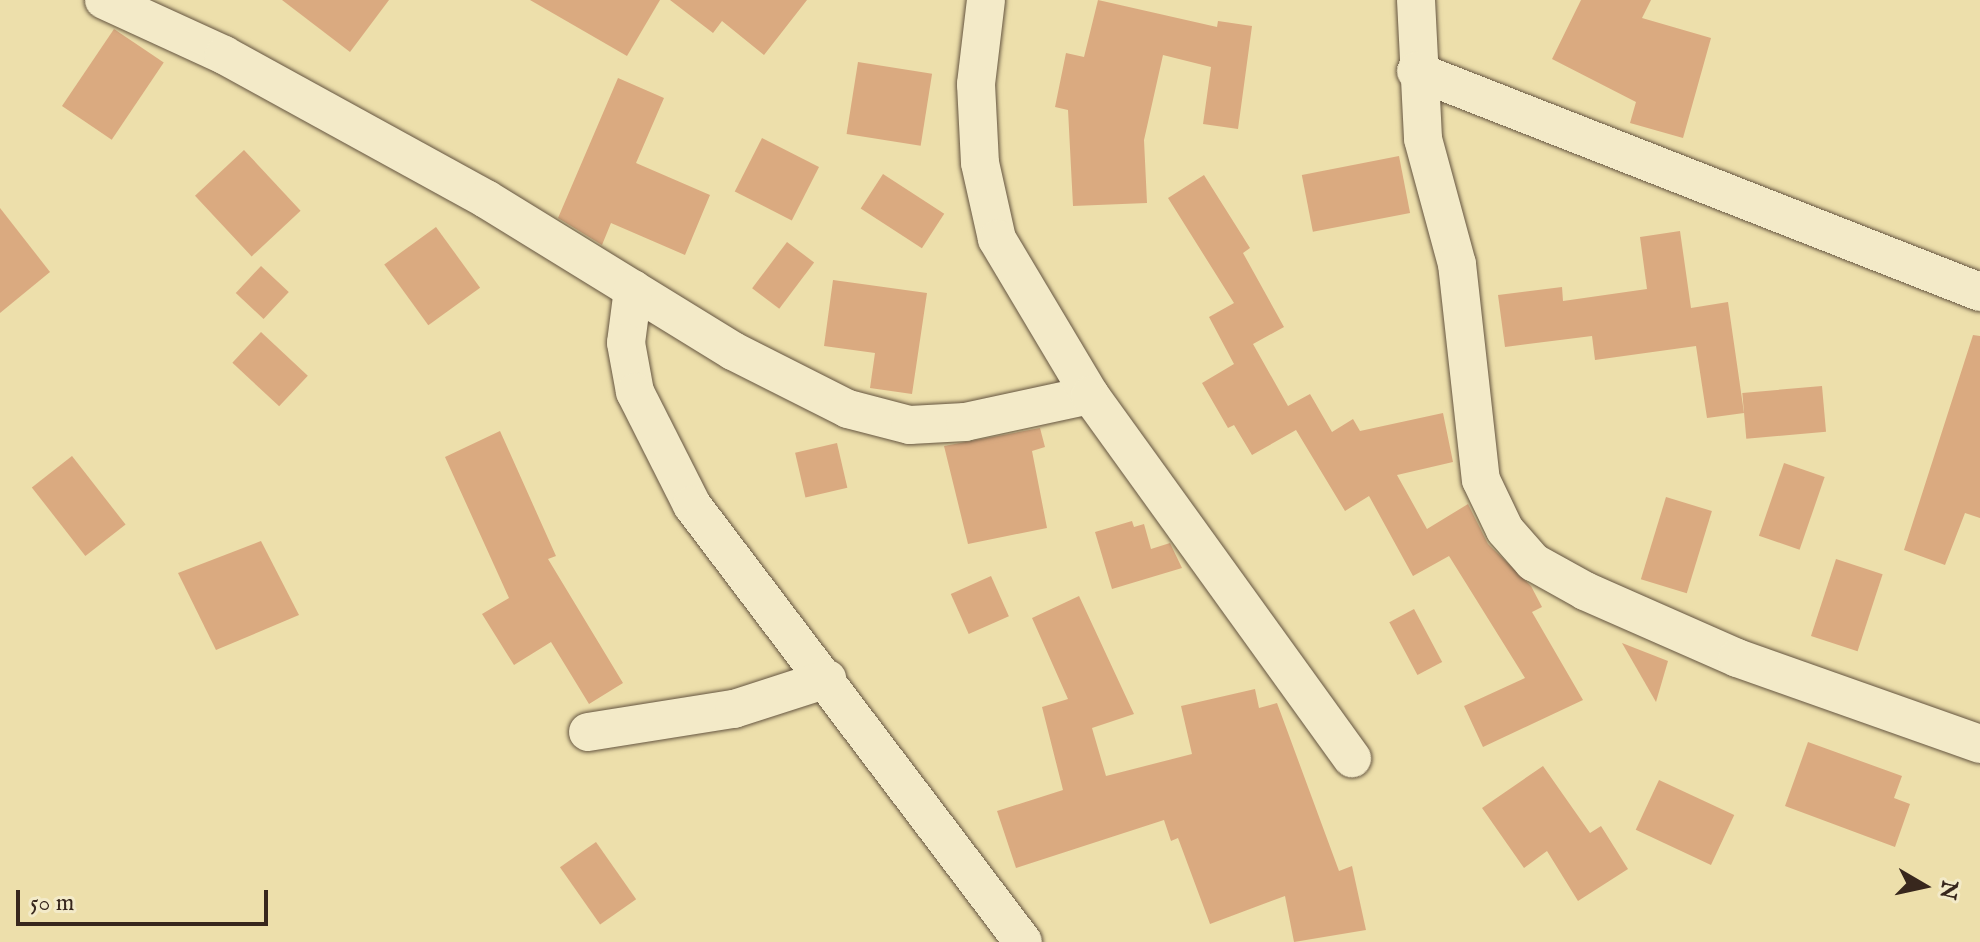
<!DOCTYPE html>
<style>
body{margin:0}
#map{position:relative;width:1980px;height:942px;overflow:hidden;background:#eddfab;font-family:"IM FELL English",serif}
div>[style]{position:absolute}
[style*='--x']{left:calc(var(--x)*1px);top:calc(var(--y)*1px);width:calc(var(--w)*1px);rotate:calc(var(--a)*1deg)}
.building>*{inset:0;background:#daaa80;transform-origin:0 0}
.roads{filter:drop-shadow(0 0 2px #655540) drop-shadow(0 0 2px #655540)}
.street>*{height:38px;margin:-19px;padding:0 19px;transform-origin:19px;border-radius:19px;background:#f3eac8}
span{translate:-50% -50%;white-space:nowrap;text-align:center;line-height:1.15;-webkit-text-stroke:7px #f3eac8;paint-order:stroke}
.north{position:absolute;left:1884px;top:846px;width:80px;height:80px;-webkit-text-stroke:6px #f3eac8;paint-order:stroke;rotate:99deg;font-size:22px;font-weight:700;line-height:32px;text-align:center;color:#38271d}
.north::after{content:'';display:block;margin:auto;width:28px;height:36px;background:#38271d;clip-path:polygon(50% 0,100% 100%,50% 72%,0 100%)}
.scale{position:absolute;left:16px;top:890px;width:252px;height:36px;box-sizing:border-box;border:4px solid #38271d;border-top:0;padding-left:10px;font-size:24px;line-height:28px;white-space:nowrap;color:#38271d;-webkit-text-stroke:6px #f3eac8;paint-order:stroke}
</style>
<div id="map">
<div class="building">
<div style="clip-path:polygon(282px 0,389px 0,350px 52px)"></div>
<div style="clip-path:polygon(530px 0,660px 0,627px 56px)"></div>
<div style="clip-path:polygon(670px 0,807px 0,764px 55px,722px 21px,713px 33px)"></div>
<div style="clip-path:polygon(1098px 0,1217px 27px,1218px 21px,1252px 26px,1238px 129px,1203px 124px,1211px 67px,1163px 55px,1144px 140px,1147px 203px,1073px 206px,1068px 110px,1055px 107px,1066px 53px,1084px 57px)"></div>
<div style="clip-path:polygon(1581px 0,1651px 0,1642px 18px,1711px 38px,1683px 138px,1630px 123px,1636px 102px,1552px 59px)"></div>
<div style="left:114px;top:29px;width:60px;height:93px;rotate:34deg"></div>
<div style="left:858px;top:62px;width:75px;height:73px;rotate:9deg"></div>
<div style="clip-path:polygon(618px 78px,664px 98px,636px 163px,710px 195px,685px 255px,611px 223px,602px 245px,558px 218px)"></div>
<div style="left:762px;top:138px;width:64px;height:60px;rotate:27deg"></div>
<div style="left:244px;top:150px;width:83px;height:67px;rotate:47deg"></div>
<div style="left:1399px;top:156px;width:58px;height:99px;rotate:79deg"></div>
<div style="left:883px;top:174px;width:73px;height:41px;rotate:33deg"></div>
<div style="clip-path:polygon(1204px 175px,1250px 248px,1243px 253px,1284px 327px,1253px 344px,1288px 406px,1310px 394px,1332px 432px,1353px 419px,1360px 431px,1443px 413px,1453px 462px,1397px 475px,1427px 529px,1468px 504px,1488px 544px,1531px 586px,1542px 607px,1532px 612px,1583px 700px,1483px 747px,1464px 706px,1525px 678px,1449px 556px,1413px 576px,1369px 496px,1345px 511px,1296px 430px,1252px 455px,1234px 425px,1228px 428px,1202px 383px,1234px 364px,1209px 317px,1234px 303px,1168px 198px)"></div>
<div style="clip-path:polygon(0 208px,50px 272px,0 313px)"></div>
<div style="left:436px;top:227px;width:75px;height:64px;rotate:54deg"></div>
<div style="clip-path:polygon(1680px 231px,1691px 308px,1728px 302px,1744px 413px,1707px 418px,1696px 346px,1595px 360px,1592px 336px,1505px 347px,1498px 295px,1562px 287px,1563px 301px,1647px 289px,1640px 237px)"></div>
<div style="left:787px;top:242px;width:34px;height:58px;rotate:37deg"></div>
<div style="left:261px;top:266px;width:38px;height:37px;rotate:43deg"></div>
<div style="clip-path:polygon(833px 280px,927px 293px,912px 394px,870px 388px,875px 353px,824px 346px)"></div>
<div style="left:261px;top:332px;width:64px;height:42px;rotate:43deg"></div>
<div style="clip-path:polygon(1973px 335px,1980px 336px,1980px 518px,1965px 513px,1945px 565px,1904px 550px)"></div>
<div style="left:1822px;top:386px;width:46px;height:80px;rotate:85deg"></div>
<div style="clip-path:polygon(1040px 428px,1045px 447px,1032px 451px,1047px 528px,968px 544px,944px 446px)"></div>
<div style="clip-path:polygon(500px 431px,556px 556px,548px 559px,623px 683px,589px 704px,551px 642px,514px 665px,482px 614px,509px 598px,445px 457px)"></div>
<div style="left:837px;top:443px;width:46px;height:43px;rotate:77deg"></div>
<div style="left:72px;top:456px;width:87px;height:51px;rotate:52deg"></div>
<div style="left:1784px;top:463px;width:43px;height:77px;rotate:19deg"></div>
<div style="left:1666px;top:497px;width:48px;height:86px;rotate:17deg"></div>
<div style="clip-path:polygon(1132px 521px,1134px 527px,1144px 524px,1151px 549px,1170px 543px,1182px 568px,1112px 589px,1095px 532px)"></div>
<div style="clip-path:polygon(261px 541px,299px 615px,216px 650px,178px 573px)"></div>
<div style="left:1836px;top:559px;width:49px;height:81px;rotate:18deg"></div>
<div style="left:991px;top:576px;width:44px;height:44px;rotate:66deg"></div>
<div style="clip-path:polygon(1079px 596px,1134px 714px,1092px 728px,1106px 776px,1192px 754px,1181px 706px,1255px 689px,1259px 708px,1277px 703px,1339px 871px,1352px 866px,1366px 930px,1294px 942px,1285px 896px,1210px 924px,1178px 838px,1171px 841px,1164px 820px,1016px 868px,997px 811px,1063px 790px,1042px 707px,1068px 699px,1032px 618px)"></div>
<div style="left:1414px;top:609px;width:60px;height:28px;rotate:62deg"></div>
<div style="clip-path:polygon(1622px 643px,1668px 661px,1656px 702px)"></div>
<div style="clip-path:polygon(1808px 742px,1902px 776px,1894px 798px,1910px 804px,1895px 847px,1785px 806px)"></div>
<div style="clip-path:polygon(1543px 766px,1590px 833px,1601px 826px,1628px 869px,1578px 901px,1547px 851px,1524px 868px,1482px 808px)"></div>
<div style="left:1659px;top:780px;width:83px;height:55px;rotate:25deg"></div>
<div style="left:596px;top:842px;width:70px;height:44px;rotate:55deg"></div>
</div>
<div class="roads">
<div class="street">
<div style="--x:104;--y:0;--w:132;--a:24.6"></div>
<div style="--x:224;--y:55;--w:299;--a:28.8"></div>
<div style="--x:486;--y:199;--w:290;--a:31.6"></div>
<div style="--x:733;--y:351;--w:129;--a:26.8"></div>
<div style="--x:848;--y:409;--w:64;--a:14.5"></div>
<div style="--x:910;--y:425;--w:55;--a:-3.1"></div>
<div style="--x:965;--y:422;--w:128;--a:-12.2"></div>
<div style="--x:986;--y:0;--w:85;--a:96.8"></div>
<div style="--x:976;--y:84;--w:79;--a:87.1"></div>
<div style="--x:980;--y:163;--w:78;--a:77.4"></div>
<div style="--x:997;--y:239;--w:182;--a:59.2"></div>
<div style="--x:1090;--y:395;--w:448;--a:54.2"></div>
<div style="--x:1416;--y:0;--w:139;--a:87.1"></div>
<div style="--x:1423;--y:139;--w:130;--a:74.8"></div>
<div style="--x:1457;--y:264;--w:217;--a:83.7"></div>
<div style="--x:1481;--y:480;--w:55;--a:64.4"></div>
<div style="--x:1505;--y:530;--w:43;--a:48.8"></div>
<div style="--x:1533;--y:562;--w:60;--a:29.1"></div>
<div style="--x:1585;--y:591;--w:166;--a:23.8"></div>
<div style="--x:1737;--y:658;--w:258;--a:19.5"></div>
<div style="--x:1416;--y:71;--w:606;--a:21.4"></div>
<div style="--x:633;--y:289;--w:54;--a:97.4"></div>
<div style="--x:626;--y:343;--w:50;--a:79.6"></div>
<div style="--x:635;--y:392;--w:127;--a:63.2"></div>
<div style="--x:692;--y:505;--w:548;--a:52.86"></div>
<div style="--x:588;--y:732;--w:148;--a:-9"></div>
<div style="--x:734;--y:709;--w:98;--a:-17.9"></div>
</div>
</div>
<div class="north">N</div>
<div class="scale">50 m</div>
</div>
